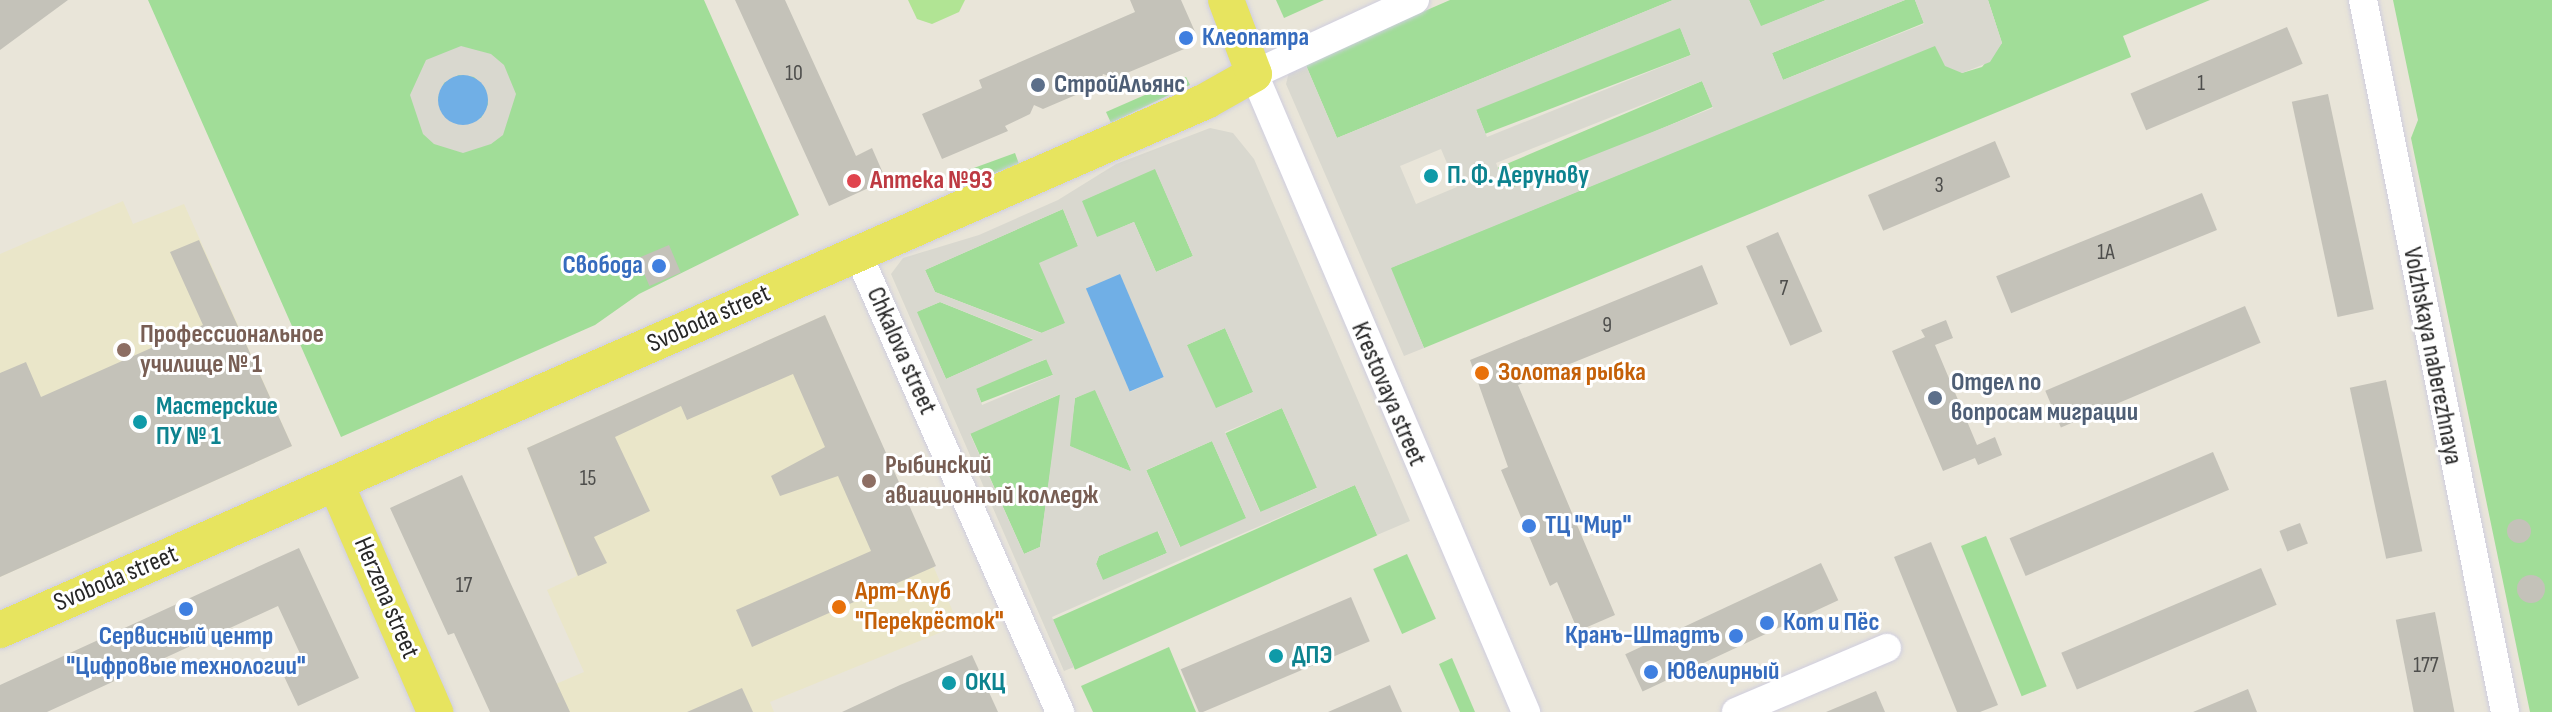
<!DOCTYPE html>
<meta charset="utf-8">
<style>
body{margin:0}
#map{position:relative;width:2552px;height:712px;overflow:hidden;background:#e9e5d9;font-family:"Sofia Sans Condensed",sans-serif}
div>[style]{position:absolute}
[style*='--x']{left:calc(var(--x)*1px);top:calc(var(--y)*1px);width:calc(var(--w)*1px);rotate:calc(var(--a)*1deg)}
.education>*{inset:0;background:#eae6c9}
.green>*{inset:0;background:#a1dd98;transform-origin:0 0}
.pitch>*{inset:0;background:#b1e494}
.plaza>*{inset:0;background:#d9d8cf}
.water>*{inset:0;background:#70afe6;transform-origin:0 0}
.round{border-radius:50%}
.building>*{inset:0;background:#c4c2b9;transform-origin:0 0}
.roads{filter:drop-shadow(0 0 2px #cfcedf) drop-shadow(0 0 2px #cfcedf)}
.minor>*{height:28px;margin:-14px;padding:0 14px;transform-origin:14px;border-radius:14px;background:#fff}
.major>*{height:36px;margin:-18px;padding:0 18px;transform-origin:18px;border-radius:18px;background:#e7e45f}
.dots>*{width:22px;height:22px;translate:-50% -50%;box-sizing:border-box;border:4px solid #fff;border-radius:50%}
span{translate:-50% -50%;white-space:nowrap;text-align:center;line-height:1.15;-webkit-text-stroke:6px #fff;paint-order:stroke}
.number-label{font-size:22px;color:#4e4e4c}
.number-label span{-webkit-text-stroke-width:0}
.shop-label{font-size:26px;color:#366cbe;font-weight:700}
.left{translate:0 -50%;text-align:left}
.right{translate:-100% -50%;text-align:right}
.service-label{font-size:26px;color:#4e5e75;font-weight:700}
.culture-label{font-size:26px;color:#0d838f;font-weight:700}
.health-label{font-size:26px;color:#be3a42;font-weight:700}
.street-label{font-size:26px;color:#272727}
.education-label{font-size:26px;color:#785e54;font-weight:700}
.food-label{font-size:26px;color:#c56008;font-weight:700}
</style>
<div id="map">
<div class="education">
<div style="clip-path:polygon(123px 201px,133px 224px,184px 204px,292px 446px,0 577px,0 254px)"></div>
<div style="clip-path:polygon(825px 315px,957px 621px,944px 631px,770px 702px,774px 712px,490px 712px,584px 672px,547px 590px,577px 576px,527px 448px)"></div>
</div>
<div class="green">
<div style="clip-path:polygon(148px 0,704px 0,799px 215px,639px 294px,595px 325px,341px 437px)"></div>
<div style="clip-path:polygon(1276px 0,1324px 0,1284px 18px)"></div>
<div style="clip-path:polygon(1450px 0,1673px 0,1337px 138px,1305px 63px)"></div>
<div style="clip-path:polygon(1749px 0,1826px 0,1760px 27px)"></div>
<div style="clip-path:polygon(1905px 0,1915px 0,1924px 23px,1783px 80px,1772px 53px)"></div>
<div style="clip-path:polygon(1988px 0,2210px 0,2123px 36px,2131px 57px,1424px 348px,1390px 268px,1935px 45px,1962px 73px,1982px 67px,2002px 43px)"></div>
<div style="clip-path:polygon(2393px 0,2552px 0,2552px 712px,2530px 712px,2411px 138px,2418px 120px)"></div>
<div style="left:1680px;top:27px;width:30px;height:220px;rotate:69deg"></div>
<div style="clip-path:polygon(1186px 77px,1190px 85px,1111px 123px,1106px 112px)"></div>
<div style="left:1702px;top:81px;width:28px;height:222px;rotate:67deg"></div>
<div style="left:1015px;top:153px;width:12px;height:73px;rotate:70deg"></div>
<div style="clip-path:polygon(1155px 168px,1193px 256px,1156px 272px,1134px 222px,1097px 238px,1081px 201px)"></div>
<div style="clip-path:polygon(1063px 209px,1078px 246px,1066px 323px,1042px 333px,935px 292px,925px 270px)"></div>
<div style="clip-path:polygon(940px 302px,1034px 340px,946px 379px,916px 312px)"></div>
<div style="left:1225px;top:328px;width:70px;height:42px;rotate:66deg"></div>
<div style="left:1047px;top:359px;width:17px;height:77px;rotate:69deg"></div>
<div style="clip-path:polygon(1095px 389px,1132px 472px,1069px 446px,1075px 398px)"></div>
<div style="clip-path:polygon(1061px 394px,1040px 547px,1024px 554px,970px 433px)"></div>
<div style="left:1282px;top:408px;width:87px;height:62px;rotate:66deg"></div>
<div style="left:1212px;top:441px;width:85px;height:72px;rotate:66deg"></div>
<div style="left:1355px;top:485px;width:55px;height:331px;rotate:66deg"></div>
<div style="clip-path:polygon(1157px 530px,1167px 553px,1103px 581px,1096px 564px,1099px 556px)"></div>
<div style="left:1986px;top:536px;width:162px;height:27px;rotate:68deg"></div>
<div style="left:1407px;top:554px;width:71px;height:37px;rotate:66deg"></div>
<div style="clip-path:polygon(1169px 647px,1196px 712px,1093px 712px,1081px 686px)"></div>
<div style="clip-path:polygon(1452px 658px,1475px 712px,1460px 712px,1439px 664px)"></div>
</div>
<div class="pitch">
<div style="clip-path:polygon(908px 0,965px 0,959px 12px,932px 24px,917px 19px)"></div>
</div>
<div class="plaza">
<div style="clip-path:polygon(evenodd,1673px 0,1749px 0,1761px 26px,1826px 0,1905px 0,1772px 53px,1783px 80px,1924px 24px,1915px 0,1988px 0,2002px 43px,1990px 62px,1962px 73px,1945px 66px,1935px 46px,1391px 268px,1424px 348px,1404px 356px,1286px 84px,1289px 72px,1305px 63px,1337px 138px,1673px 0,1680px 28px,1691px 55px,1487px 137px,1476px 110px,1680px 28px,1673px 0,1702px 81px,1713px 108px,1506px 190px,1496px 163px,1702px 81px,1673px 0,1441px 149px,1457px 187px,1416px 204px,1400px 166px,1441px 149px)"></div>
<div style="clip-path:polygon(evenodd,461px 46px,491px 54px,504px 65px,516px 94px,503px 135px,491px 144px,463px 153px,434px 144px,423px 134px,410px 95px,426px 60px,461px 46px,459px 75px,474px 77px,485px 88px,488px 104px,481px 118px,438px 98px,444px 83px,459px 75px)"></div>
<div style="clip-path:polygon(evenodd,1210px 128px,1233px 133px,1254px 159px,1410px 521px,1377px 535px,1355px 485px,1176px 562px,1052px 617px,1074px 667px,1064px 671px,891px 274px,903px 258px,979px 235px,1058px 200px,1116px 164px,1210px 128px,1155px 169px,1193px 256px,1156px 272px,1134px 222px,1097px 237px,1082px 201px,1155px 169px,1210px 128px,1063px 209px,1078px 246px,1039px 263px,1065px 323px,1041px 333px,935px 292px,925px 270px,1063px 209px,1210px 128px,1119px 275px,1164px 377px,1130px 392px,1119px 275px,1210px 128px,940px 302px,1033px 339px,1033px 340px,946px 379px,917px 312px,940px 302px,1210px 128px,1225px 328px,1253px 392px,1216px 408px,1187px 345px,1225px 328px,1210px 128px,1046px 359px,1053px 375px,982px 405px,976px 389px,1046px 359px,1210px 128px,1095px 390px,1131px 470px,1130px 471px,1070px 446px,1075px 398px,1095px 390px,1210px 128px,1060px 394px,1040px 547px,1024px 554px,970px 434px,1060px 394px,1210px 128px,1282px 408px,1317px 488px,1260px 512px,1225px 432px,1282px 408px,1210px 128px,1212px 441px,1246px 518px,1180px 547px,1146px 470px,1212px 441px,1210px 128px,1158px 531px,1167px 553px,1103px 580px,1096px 564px,1099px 556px,1158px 531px)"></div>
</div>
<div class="water">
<div class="round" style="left:438px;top:75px;width:50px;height:50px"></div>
<div style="left:1120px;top:274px;width:112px;height:37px;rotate:67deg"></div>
</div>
<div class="building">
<div style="clip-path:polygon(0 0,68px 0,0 50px)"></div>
<div style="clip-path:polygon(735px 0,785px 0,856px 156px,872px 148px,886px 180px,829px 206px)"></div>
<div style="clip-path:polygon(1130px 0,1181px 0,1196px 34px,1189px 47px,1115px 78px,1103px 74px,1099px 85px,1043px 109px,1034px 105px,1030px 114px,1005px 126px,1008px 131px,942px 159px,922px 114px,982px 88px,979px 80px,1135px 12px)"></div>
<div style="left:2287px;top:27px;width:40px;height:170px;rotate:67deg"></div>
<div style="left:2328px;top:94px;width:220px;height:37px;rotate:78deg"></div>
<div style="left:1995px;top:141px;width:39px;height:138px;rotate:67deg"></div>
<div style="left:2202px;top:193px;width:40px;height:222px;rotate:68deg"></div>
<div style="left:1778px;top:232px;width:109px;height:35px;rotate:66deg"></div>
<div style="clip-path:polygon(199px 240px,292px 446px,0 577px,0 373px,26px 362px,41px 397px,203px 325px,170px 252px)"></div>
<div style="left:669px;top:245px;width:30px;height:34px;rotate:67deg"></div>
<div style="clip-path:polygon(1702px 265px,1718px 304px,1518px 385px,1615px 615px,1578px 631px,1557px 582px,1550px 586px,1501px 470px,1508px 467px,1470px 360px)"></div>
<div style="left:2245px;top:306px;width:40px;height:217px;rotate:67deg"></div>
<div style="clip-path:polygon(825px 315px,936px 566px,752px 647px,736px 610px,871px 551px,838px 476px,780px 496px,771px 476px,825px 447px,793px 374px,687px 420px,681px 406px,615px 437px,650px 511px,594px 537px,607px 563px,578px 576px,527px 448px)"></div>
<div style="clip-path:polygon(1946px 320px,1953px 338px,1935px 345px,1977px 445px,1995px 437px,2002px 455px,1978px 465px,1975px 458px,1943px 471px,1892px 351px,1925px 337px,1921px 330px)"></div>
<div style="left:2386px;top:380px;width:175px;height:37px;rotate:78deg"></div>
<div style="left:2213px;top:452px;width:41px;height:221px;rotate:67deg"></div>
<div style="clip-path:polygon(462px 475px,510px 582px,570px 712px,490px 712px,454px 633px,448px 635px,390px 508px)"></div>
<div class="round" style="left:2507px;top:519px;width:24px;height:24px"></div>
<div style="left:2300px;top:523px;width:22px;height:22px;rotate:69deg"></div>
<div style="clip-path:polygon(1931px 542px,1998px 705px,1980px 712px,1957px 712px,1894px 557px)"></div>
<div style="clip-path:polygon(299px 548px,359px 678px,298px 706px,281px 670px,303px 660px,278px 606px,47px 712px,0 712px,0 685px)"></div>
<div style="left:1821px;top:563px;width:41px;height:216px;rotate:65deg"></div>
<div style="left:2261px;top:568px;width:40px;height:217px;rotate:67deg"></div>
<div class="round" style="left:2517px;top:575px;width:28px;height:28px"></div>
<div style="left:1351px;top:597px;width:48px;height:185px;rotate:67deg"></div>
<div style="left:2435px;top:612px;width:102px;height:40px;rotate:79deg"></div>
<div style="clip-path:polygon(972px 655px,998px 712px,842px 712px,900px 685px)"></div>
<div style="clip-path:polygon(1390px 685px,1402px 712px,1328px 712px)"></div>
<div style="clip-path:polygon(742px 688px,753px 712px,687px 712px)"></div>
<div style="clip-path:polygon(2248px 689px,2257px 712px,2193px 712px)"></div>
<div style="clip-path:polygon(1876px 691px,1885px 712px,1826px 712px)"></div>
</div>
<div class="roads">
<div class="minor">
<div style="--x:1415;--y:0;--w:177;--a:155.3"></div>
<div style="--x:1254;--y:74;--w:694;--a:66.91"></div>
<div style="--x:2363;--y:0;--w:726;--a:78.72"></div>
<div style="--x:858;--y:254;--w:501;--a:66.2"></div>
<div style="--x:1736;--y:712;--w:164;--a:-23"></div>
</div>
<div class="major">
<div style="--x:336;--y:484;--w:249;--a:66.5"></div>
<div style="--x:0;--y:630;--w:1317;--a:-23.68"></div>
<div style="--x:1206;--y:101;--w:55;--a:-29.4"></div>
<div style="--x:1254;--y:74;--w:79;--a:-110.7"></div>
</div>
</div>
<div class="dots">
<div style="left:1186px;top:38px;background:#3f7fe0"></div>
<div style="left:1038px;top:85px;background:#5c6f8a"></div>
<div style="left:1431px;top:176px;background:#0f9aa8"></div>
<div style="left:854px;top:181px;background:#e0444e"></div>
<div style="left:659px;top:266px;background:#3f7fe0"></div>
<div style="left:124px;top:350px;background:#8d6e63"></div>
<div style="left:1482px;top:373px;background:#e8710a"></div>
<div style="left:1935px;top:398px;background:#5c6f8a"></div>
<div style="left:140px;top:422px;background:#0f9aa8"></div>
<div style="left:869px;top:481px;background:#8d6e63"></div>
<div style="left:1529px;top:526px;background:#3f7fe0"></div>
<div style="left:839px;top:607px;background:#e8710a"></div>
<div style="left:186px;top:609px;background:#3f7fe0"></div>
<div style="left:1767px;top:623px;background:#3f7fe0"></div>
<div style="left:1736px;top:636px;background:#3f7fe0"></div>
<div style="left:1276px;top:656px;background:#0f9aa8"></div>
<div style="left:1651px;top:672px;background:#3f7fe0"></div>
<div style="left:949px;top:683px;background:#0f9aa8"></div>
</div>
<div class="number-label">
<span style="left:794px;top:74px">10</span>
<span style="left:2201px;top:84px">1</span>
<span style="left:1939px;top:186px">3</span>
<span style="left:2106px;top:253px">1А</span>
<span style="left:1784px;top:289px">7</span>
<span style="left:1607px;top:326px">9</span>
<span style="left:588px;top:479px">15</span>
<span style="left:464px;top:586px">17</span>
<span style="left:2426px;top:666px">177</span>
</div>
<div class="shop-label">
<span class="left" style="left:1202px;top:38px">Клеопатра</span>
<span class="right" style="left:643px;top:266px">Свобода</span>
<span class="left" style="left:1545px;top:526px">ТЦ "Мир"</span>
<span class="left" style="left:1783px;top:623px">Кот и Пёс</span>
<span class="right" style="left:1720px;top:636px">Кранъ-Штадтъ</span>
<span style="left:186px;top:652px">Сервисный центр<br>"Цифровые технологии"</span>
<span class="left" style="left:1667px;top:672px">Ювелирный</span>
</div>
<div class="service-label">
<span class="left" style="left:1054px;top:85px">СтройАльянс</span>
<span class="left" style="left:1951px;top:398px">Отдел по<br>вопросам миграции</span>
</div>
<div class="culture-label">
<span class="left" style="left:1447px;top:176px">П. Ф. Дерунову</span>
<span class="left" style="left:156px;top:422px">Мастерские<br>ПУ № 1</span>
<span class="left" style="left:1292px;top:656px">ДПЭ</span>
<span class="left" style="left:965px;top:683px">ОКЦ</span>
</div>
<div class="health-label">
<span class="left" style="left:870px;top:181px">Аптека №93</span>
</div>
<div class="street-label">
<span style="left:709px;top:319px;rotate:-24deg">Svoboda street</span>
<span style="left:901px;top:351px;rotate:66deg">Chkalova street</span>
<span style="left:2432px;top:356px;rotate:79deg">Volzhskaya naberezhnaya</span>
<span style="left:1388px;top:394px;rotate:67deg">Krestovaya street</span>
<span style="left:116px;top:579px;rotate:-23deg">Svoboda street</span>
<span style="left:386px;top:598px;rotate:67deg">Herzena street</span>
</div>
<div class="education-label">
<span class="left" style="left:140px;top:350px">Профессиональное<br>училище № 1</span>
<span class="left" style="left:885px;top:481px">Рыбинский<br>авиационный колледж</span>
</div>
<div class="food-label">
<span class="left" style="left:1498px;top:373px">Золотая рыбка</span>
<span class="left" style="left:855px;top:607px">Арт-Клуб<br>"Перекрёсток"</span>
</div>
</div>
